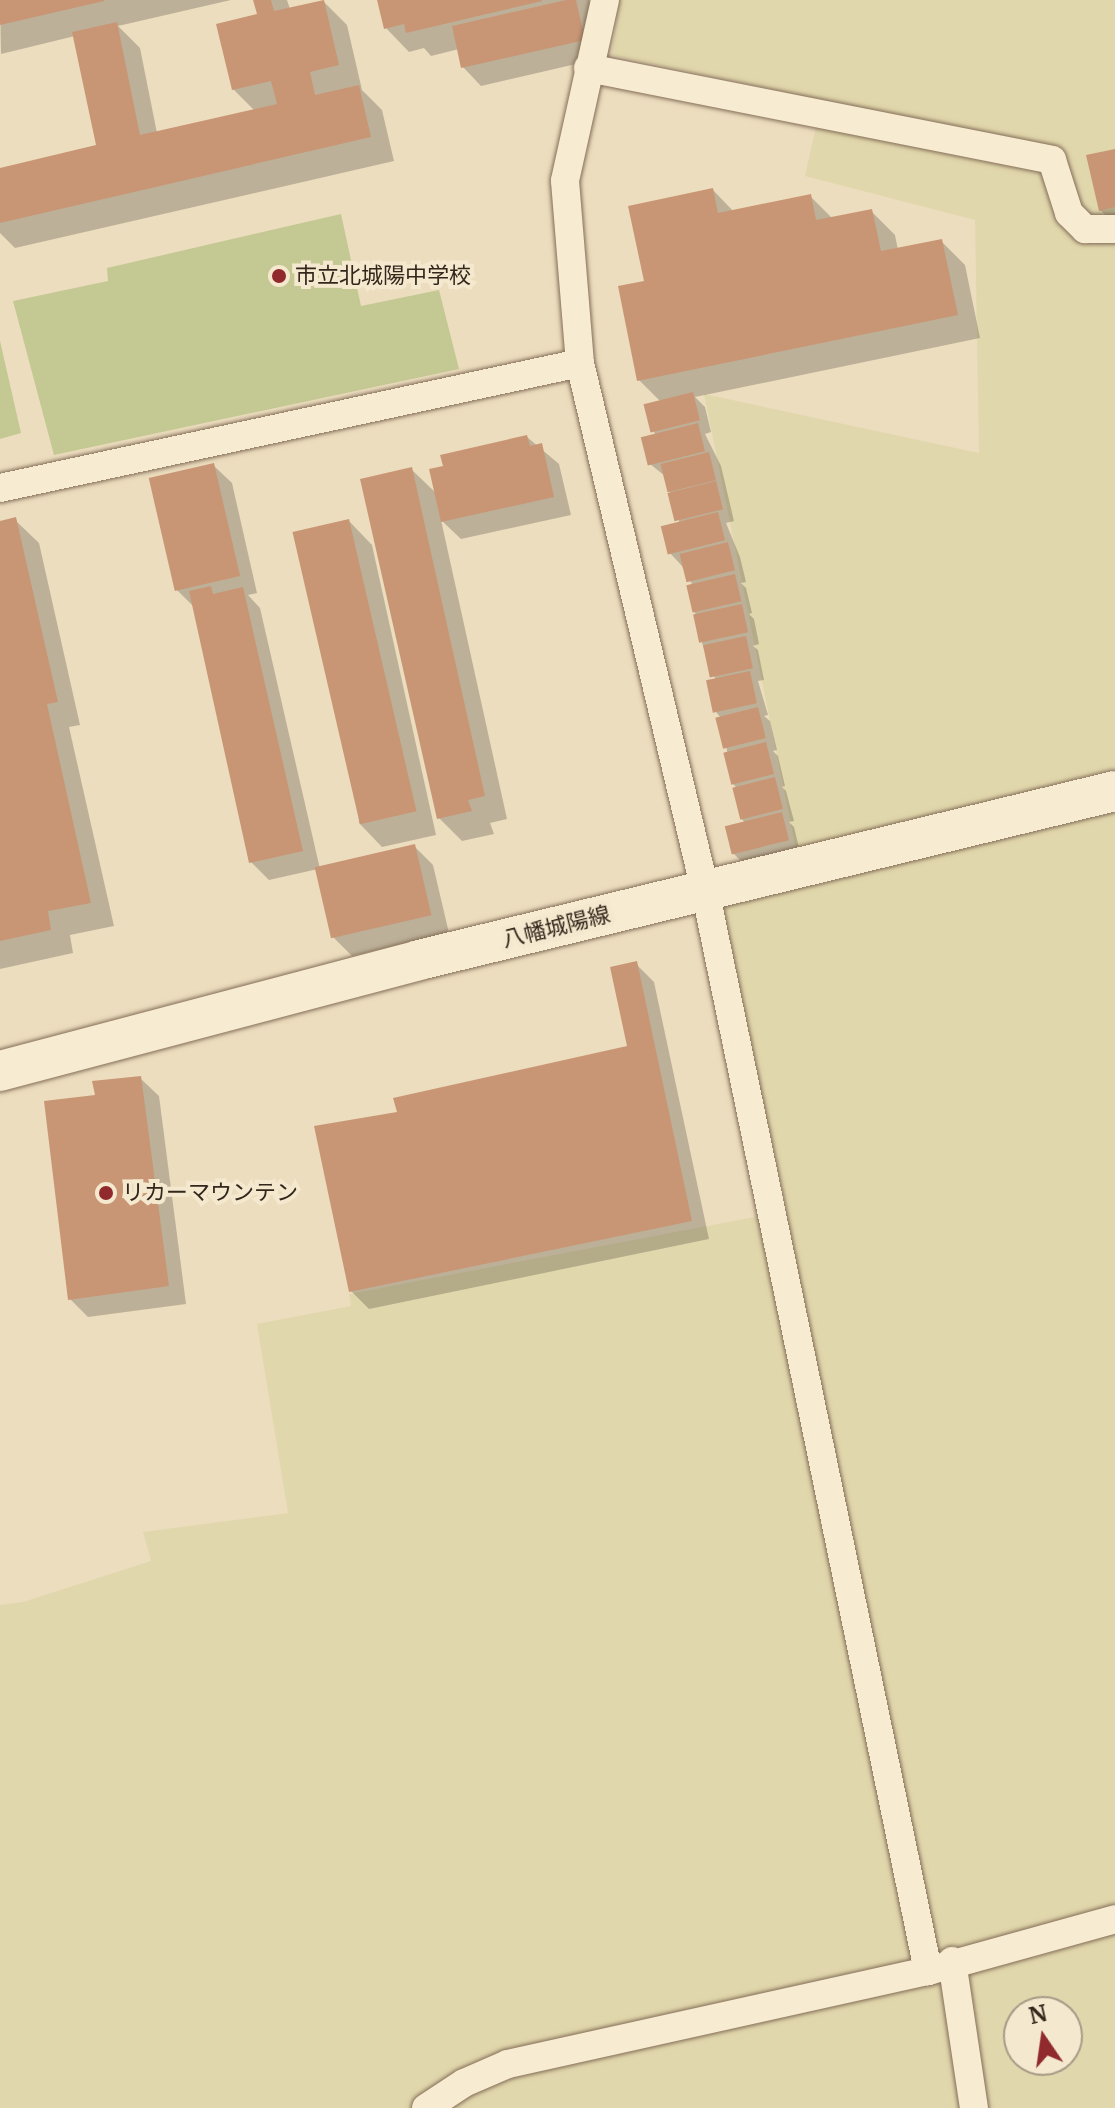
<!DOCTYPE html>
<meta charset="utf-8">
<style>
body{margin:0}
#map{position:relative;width:1115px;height:2108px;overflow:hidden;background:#ecddbe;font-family:Merriweather,"Noto Sans JP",serif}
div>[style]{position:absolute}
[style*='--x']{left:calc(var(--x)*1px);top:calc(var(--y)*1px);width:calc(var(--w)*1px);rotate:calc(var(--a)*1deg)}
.farmland>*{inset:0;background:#e1d7ac}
.green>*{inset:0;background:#c4c993}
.shadow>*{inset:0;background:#0003}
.building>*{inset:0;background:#c99675;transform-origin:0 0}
.roads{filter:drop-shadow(0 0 2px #846e58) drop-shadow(0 0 2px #846e58)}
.minor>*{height:28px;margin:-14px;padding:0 14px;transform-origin:14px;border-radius:14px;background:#f7ebd1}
.secondary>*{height:40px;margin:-20px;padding:0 20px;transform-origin:20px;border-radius:20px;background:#f7ebd1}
.dots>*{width:22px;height:22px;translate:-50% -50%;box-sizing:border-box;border:4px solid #f4e8ce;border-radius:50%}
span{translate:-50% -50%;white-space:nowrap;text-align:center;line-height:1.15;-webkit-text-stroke:8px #f4e8ce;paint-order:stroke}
.poi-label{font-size:22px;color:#33271c}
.left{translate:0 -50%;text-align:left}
.street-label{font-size:22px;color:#33271c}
.north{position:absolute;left:1003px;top:1996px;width:80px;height:80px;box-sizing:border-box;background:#f4e8ce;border:2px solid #a79b87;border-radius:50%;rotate:347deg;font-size:22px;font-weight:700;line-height:32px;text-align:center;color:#33271c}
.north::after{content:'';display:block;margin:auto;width:28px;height:36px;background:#902a2d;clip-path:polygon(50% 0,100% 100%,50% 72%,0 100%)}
</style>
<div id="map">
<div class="farmland">
<div style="clip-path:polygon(619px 0,1115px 0,1115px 769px,796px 850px,704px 394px,979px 453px,975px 220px,805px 176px,822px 100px,612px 55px)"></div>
<div style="clip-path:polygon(evenodd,1115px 805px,1115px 2108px,0 2108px,0 1605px,23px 1602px,151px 1561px,143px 1532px,288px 1513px,257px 1324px,351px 1306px,349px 1294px,787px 1211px,719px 901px,1115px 805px,1019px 2012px,1067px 2012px,1067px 2060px,1019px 2060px,1019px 2012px)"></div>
</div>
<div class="green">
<div style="clip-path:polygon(341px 214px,361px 306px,439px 290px,459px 369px,54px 455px,13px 301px,108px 281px,107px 268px)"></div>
<div style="clip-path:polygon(0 341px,21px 433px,0 439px)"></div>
</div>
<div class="shadow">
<div style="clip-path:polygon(0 0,231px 0,118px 26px,140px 48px,157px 133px,255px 111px,233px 89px,259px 16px,255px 0,287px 0,290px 9px,323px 1px,347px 25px,362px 90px,382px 110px,394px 161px,15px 248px,0 233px,0 170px,98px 147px,75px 36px,1px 54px)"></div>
<div style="clip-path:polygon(379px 0,589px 0,602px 58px,481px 86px,463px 67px,459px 49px,431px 56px,424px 48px,409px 52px,386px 28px)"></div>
<div style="clip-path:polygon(1115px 151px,1115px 221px,1113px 222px,1100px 210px)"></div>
<div style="clip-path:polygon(713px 190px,734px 212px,810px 196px,833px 219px,871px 211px,895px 235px,898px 250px,941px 241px,965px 265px,980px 338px,695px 397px,705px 407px,711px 432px,705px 434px,721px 466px,734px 521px,726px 523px,740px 557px,746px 582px,741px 583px,746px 588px,752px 613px,749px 614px,754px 619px,759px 644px,753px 646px,758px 650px,764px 680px,758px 681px,768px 715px,764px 716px,770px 721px,777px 750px,773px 751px,778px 756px,785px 786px,782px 787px,786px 791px,794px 821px,789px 822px,794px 827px,800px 852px,746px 866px,734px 854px,746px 824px,741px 818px,737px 788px,733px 784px,721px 718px,716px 712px,716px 681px,702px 643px,699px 617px,694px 612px,693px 586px,682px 566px,670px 553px,680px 524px,665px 476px,650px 464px,656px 435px,653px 431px,661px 402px,639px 380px,646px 283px)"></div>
<div style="clip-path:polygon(527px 437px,559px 464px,571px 515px,461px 539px,441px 520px,507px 819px,490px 823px,494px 834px,462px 841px,439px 818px,412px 470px,437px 494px)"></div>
<div style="clip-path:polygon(213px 465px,232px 483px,257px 593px,248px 595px,260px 608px,320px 869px,414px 846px,433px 865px,449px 933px,352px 956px,334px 938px,318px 869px,269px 880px,251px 862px,195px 608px,176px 589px)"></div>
<div style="clip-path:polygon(15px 520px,39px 543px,80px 725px,69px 727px,114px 926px,70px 935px,73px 953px,0 969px,0 523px)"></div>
<div style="clip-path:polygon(349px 521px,372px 545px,436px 835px,382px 847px,359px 823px)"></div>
<div style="clip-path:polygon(636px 964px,654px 982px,709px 1239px,369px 1309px,351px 1291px,399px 1113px,629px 1047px)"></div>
<div style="clip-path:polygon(140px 1078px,159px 1096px,186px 1304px,88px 1317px,70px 1299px)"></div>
</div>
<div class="building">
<div style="clip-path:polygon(0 0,104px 0,104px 1px,0 25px)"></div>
<div style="clip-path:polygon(253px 0,271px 0,274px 11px,324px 0,339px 65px,310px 72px,315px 95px,359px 85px,371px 137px,0 223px,0 168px,96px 145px,72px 32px,117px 22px,140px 135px,277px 104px,271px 81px,232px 90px,216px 24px,257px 14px)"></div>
<div style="clip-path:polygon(377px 0,542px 0,542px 1px,406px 33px,404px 24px,384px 29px)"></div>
<div style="clip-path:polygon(566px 0,576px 0,585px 40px,461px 68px,452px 26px)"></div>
<div style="clip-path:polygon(1115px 149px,1115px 207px,1099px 211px,1086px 155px)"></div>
<div style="clip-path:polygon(713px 188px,718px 213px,811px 194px,816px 220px,872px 209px,881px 251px,942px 239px,958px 315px,637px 381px,618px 286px,644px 281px,628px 206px)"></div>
<div style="left:693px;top:392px;width:29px;height:51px;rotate:76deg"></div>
<div style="left:698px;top:423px;width:29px;height:59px;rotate:76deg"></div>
<div style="clip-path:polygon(527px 435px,530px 446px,542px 443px,554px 497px,441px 522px,429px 469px,443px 466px,440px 455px)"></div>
<div style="left:709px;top:452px;width:29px;height:50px;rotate:76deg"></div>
<div style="left:214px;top:463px;width:116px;height:67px;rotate:77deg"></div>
<div style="clip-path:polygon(412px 467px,485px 796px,468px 800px,472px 811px,437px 819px,360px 479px)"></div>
<div style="left:716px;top:481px;width:29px;height:50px;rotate:76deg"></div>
<div style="left:718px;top:512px;width:29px;height:59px;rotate:76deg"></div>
<div style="clip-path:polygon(16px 517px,58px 702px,47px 704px,91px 903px,48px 911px,51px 930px,0 941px,0 521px)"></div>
<div style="left:349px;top:519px;width:300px;height:58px;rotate:77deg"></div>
<div style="left:728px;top:542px;width:29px;height:50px;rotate:76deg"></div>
<div style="left:735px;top:574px;width:28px;height:50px;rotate:77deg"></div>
<div style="clip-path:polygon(211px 586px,213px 594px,243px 587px,303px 851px,249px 863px,189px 591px)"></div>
<div style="left:742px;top:604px;width:29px;height:50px;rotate:78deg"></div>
<div style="left:746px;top:636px;width:33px;height:44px;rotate:78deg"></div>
<div style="left:750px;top:671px;width:33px;height:45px;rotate:78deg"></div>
<div style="left:758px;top:707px;width:32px;height:44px;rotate:76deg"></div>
<div style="left:766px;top:742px;width:33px;height:44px;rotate:76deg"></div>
<div style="left:775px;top:777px;width:33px;height:44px;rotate:76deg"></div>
<div style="left:782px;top:812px;width:29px;height:59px;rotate:76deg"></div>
<div style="left:415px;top:844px;width:73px;height:103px;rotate:77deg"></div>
<div style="clip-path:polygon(637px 961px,692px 1221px,349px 1292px,314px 1126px,397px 1112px,393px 1098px,627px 1046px,610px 967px)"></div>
<div style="clip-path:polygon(141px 1076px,169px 1286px,68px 1300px,44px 1101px,95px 1095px,92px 1081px)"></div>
</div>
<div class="roads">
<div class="minor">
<div style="--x:605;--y:0;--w:185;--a:102.5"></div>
<div style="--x:565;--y:181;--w:183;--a:85.3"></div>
<div style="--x:580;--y:363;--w:542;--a:76.66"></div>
<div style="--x:705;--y:890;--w:1104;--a:78.34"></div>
<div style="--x:588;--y:68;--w:473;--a:11.2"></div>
<div style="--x:1052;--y:160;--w:56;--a:72.2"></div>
<div style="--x:1069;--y:213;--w:23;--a:45"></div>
<div style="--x:1085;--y:229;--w:30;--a:0"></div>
<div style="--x:0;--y:488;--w:593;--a:-12.16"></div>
<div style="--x:952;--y:1961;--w:149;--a:81.5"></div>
<div style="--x:426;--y:2108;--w:45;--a:-33.3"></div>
<div style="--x:464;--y:2083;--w:48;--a:-23.4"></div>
<div style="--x:508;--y:2064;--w:430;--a:-12.5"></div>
<div style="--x:928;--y:1971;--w:194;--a:-15.5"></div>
</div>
<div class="secondary">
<div style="--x:0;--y:1071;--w:433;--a:-14.8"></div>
<div style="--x:419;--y:960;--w:716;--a:-13.65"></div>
</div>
</div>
<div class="dots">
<div style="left:279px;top:276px;background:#902a2d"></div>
<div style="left:106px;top:1193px;background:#902a2d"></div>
</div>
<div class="poi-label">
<span class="left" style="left:295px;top:276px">市立北城陽中学校</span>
<span class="left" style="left:122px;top:1193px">リカーマウンテン</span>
</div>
<div class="street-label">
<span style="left:556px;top:927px;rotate:-14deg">八幡城陽線</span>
</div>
<div class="north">N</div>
</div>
